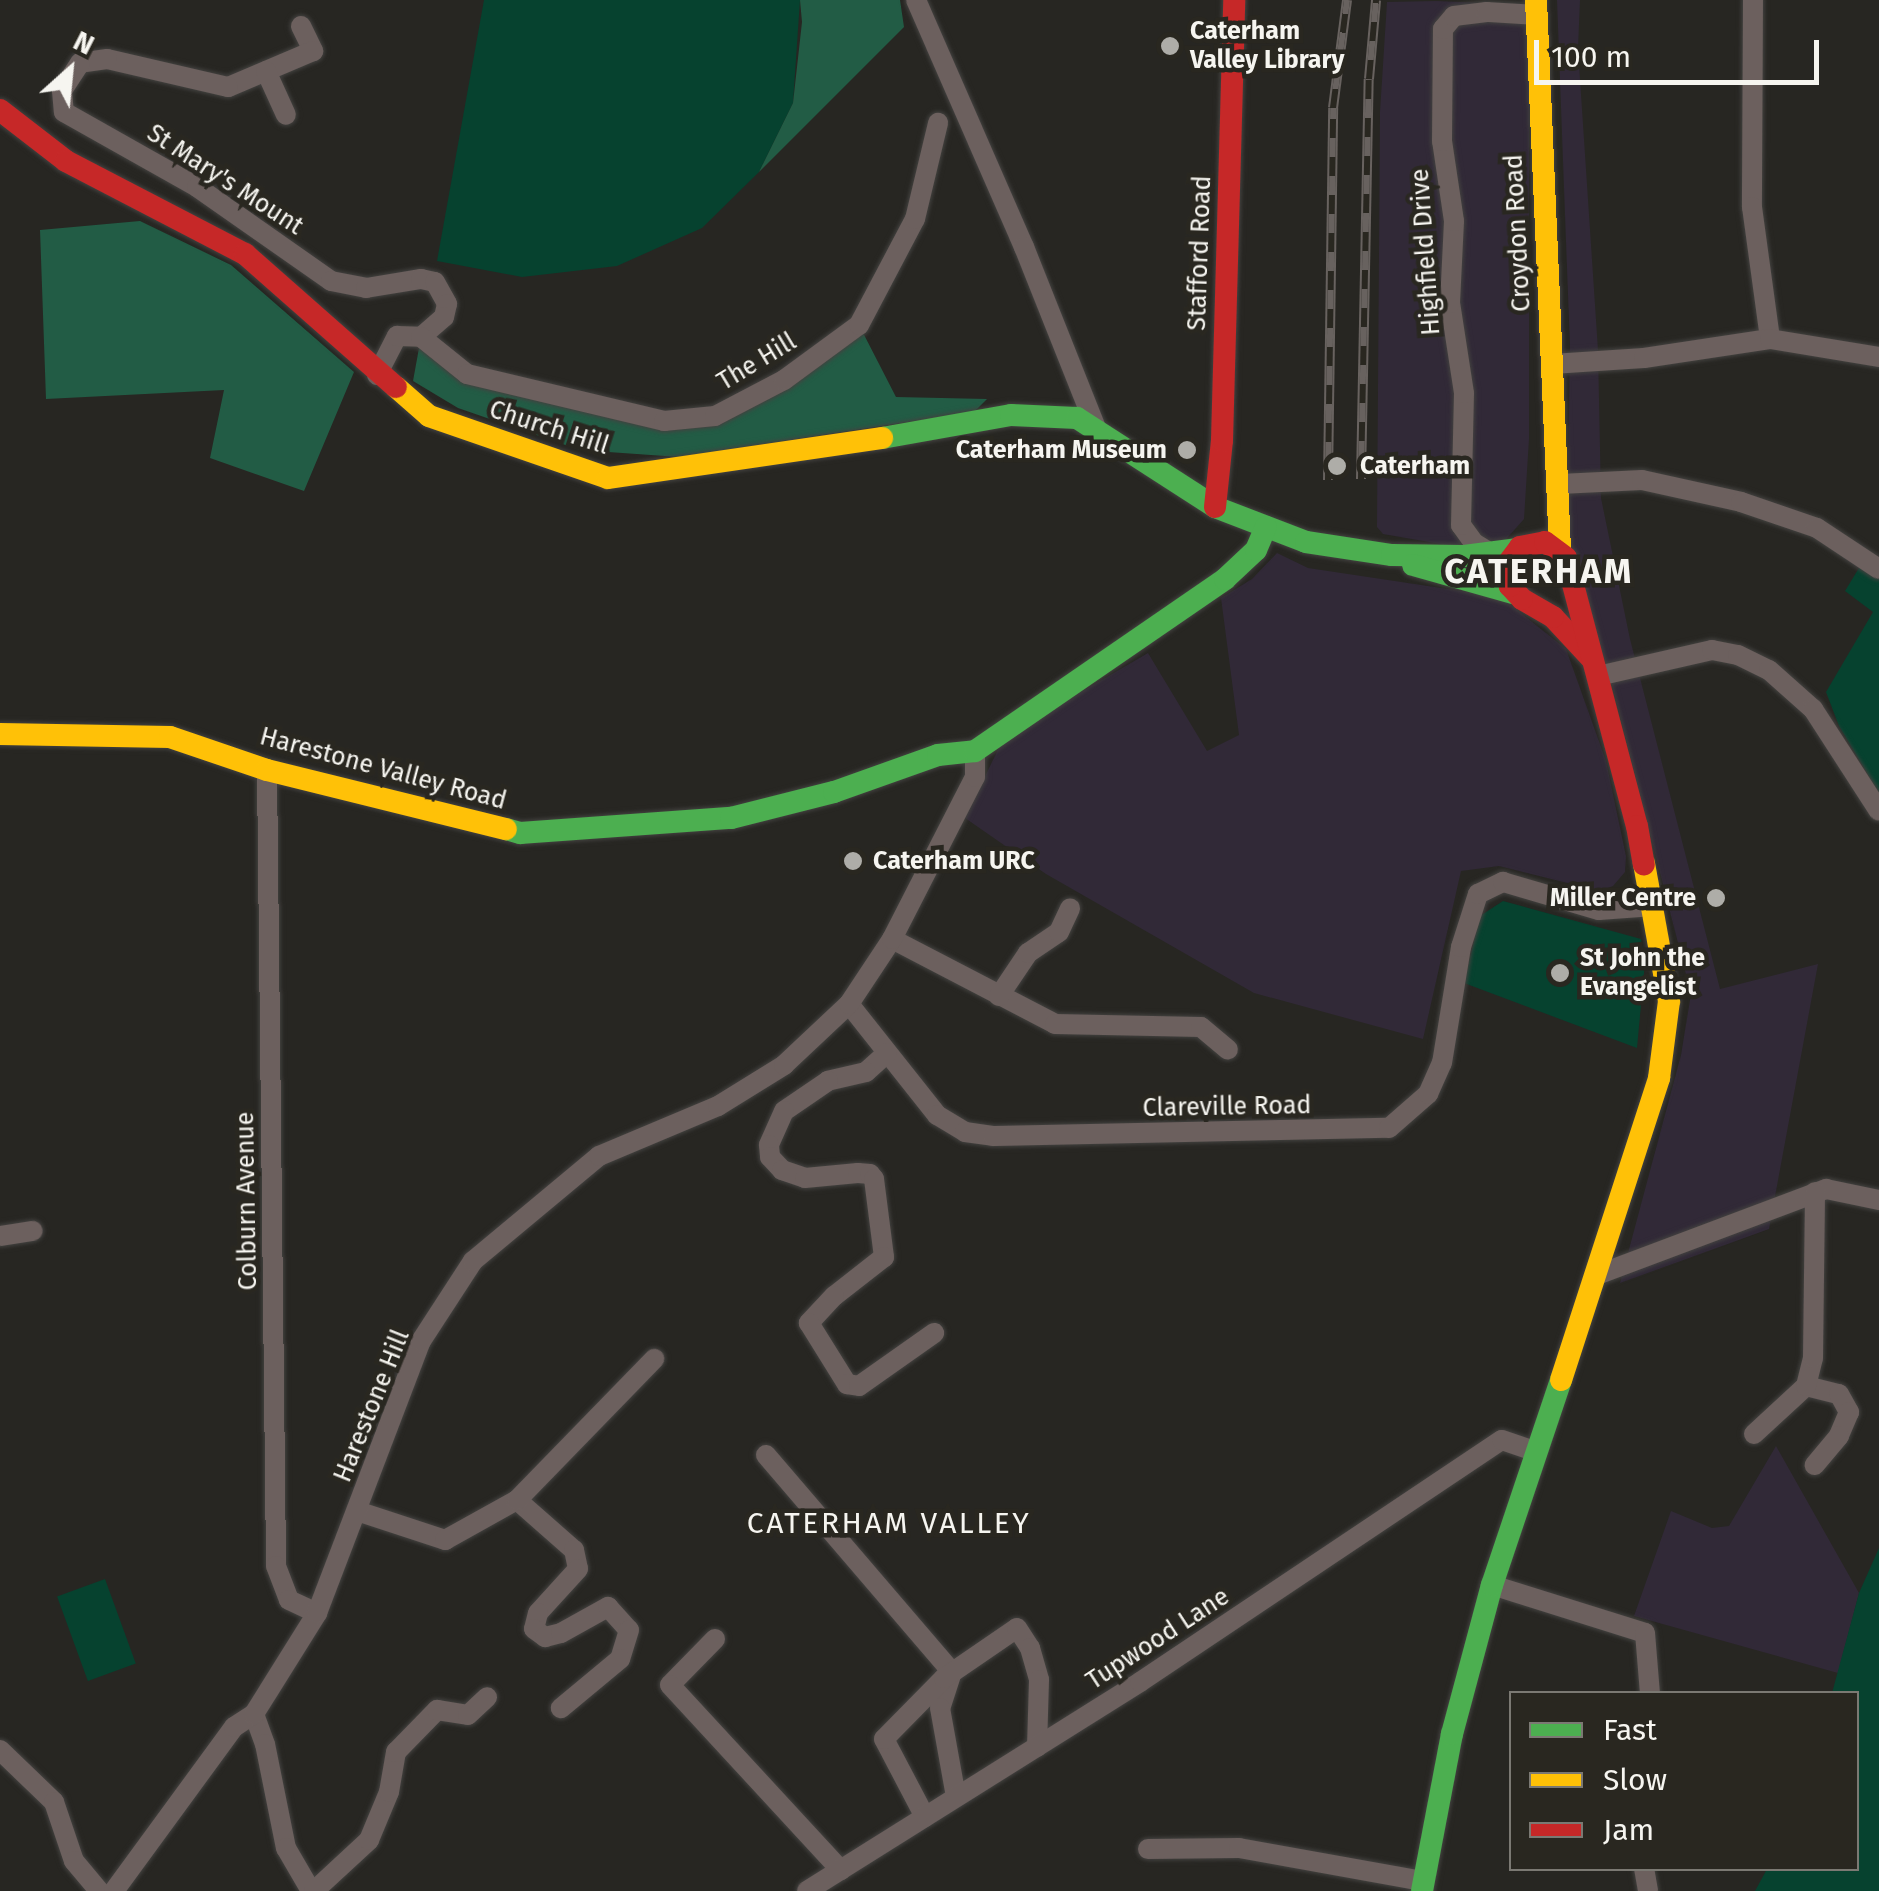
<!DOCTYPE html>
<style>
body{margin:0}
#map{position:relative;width:1879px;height:1891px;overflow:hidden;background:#272622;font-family:"Fira Sans",sans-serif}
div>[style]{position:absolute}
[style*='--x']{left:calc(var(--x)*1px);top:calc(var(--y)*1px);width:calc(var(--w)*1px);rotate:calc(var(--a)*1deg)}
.commercial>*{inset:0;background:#312937}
.green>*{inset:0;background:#06422f;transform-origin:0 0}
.forest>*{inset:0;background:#225c45}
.roads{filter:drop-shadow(0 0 2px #434240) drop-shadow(0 0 2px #434240)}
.street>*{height:20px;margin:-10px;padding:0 10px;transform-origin:10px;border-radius:10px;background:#6c605e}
.fast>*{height:22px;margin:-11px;padding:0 11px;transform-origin:11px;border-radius:11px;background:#4caf50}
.slow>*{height:22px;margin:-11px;padding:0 11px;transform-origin:11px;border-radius:11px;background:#ffc107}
.jam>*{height:22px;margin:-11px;padding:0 11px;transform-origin:11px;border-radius:11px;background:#c62828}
.rail>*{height:10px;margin-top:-5px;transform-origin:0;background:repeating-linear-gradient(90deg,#292720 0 19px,#68625f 0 38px);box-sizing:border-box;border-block:2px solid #68625f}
.dots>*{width:28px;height:28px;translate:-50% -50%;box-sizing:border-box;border:5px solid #292720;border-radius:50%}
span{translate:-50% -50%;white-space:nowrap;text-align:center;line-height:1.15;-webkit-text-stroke:9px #292720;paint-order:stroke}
.poi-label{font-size:25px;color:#f6f5f0;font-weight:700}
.left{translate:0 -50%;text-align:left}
.right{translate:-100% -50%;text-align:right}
.street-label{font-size:25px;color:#f6f5f0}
.quarter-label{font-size:30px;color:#f6f5f0;letter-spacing:2.5px}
.district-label{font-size:35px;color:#f6f5f0;font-weight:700;letter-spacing:2.5px}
.legend{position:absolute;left:1509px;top:1691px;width:350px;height:180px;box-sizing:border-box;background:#292720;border:2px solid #7b7973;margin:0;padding:12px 18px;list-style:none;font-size:30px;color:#f6f5f0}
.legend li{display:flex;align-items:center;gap:20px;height:50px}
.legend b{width:50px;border:2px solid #7b7973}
.north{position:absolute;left:20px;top:20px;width:100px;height:100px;-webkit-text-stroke:8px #292720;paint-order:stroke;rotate:27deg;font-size:28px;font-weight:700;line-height:40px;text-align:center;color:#f6f5f0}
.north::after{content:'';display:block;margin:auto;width:35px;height:45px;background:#f6f5f0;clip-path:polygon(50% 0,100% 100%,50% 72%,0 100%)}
.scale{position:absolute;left:1534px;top:40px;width:285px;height:45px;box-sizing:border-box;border:5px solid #f6f5f0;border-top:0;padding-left:12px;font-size:30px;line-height:35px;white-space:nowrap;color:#f6f5f0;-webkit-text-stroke:8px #292720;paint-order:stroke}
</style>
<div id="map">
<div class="commercial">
<div style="clip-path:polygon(1557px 0,1580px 0,1578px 49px,1598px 350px,1601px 498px,1630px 639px,1720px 989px,1818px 964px,1769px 1229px,1620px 1283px,1681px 1055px,1691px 994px,1613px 688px,1567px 537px,1570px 348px)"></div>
<div style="clip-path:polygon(1436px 1px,1529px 5px,1529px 439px,1524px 519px,1500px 546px,1452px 546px,1383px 534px,1377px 527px,1380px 112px,1387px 2px)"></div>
<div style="clip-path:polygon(1277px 553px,1308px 568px,1501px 597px,1566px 649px,1606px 761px,1626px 856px,1625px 872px,1613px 886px,1600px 891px,1499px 866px,1461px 871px,1423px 1039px,1254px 993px,1046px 874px,965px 818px,1004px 737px,1148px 653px,1207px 751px,1239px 735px,1221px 598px,1252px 579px)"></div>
<div style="clip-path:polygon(1776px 1446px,1859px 1593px,1838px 1673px,1634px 1616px,1671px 1511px,1712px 1528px,1729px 1526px)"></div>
</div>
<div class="green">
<div style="clip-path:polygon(484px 0,800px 0,793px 103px,759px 172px,702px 228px,617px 266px,522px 277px,437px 261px)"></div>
<div style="clip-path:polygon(1865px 558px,1879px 569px,1879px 793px,1839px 726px,1826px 692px,1873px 612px,1845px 591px)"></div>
<div style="clip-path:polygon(1503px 901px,1641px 939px,1645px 962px,1637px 1048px,1464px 983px,1480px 916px)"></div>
<div style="clip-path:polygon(1879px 1548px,1879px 1891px,1755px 1891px,1767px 1869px,1856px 1868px,1856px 1694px,1832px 1693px,1859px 1593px)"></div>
<div style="left:105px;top:1579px;width:90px;height:51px;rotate:70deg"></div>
</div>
<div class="forest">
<div style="clip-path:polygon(800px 0,900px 0,904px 27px,759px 172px,793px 103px,802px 22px)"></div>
<div style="clip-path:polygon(140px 221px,231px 265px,354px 372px,304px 491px,210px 458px,224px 390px,46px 399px,40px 230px)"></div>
<div style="clip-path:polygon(859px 325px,896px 397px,987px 399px,974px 412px,679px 457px,580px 450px,458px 408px,413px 381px,421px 337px,467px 374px,664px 421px,715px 416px)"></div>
</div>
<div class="roads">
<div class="street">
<div style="--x:916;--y:0;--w:270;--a:66.4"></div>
<div style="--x:1024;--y:247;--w:197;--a:68.3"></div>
<div style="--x:1753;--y:0;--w:207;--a:90.3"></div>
<div style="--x:1752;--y:207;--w:133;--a:82.2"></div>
<div style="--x:301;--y:26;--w:28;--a:64"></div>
<div style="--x:313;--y:51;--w:92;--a:157"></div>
<div style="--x:228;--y:87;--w:124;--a:-167"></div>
<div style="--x:107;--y:59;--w:27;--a:172"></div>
<div style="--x:80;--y:63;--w:33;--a:123"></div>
<div style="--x:62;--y:91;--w:21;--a:85"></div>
<div style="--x:64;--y:112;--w:153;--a:29.4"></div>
<div style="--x:197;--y:187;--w:164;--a:35"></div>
<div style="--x:331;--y:281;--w:36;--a:11"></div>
<div style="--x:366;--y:288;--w:56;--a:-9.3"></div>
<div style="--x:421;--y:279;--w:14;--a:12"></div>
<div style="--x:435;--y:282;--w:25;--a:61"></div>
<div style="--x:447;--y:304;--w:13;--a:103"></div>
<div style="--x:444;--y:317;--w:30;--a:139"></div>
<div style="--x:266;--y:71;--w:48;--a:65.6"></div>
<div style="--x:1552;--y:364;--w:92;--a:-3.7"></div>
<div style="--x:1644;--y:358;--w:127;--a:-8.6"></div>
<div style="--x:1770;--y:339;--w:110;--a:9.4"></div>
<div style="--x:377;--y:375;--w:44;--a:-62.9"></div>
<div style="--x:397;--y:336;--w:24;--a:2"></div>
<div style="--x:421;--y:337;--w:59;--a:38.8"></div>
<div style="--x:467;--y:374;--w:203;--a:13.4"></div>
<div style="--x:664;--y:421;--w:51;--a:-5.6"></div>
<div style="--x:715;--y:416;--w:78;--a:-27.6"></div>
<div style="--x:784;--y:380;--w:93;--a:-36.3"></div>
<div style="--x:859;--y:325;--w:120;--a:-62.2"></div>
<div style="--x:915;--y:219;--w:99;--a:-76.5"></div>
<div style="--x:1560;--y:484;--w:82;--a:-2.8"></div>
<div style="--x:1642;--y:480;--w:101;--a:12.5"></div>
<div style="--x:1741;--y:502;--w:80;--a:18.9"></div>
<div style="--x:1817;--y:528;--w:74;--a:33.5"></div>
<div style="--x:1494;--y:555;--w:23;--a:-149"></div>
<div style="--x:1474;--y:543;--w:22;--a:-126"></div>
<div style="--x:1461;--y:525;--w:132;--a:-88.7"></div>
<div style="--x:1464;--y:393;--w:91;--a:-98.8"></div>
<div style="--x:1450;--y:303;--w:82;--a:-87.2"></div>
<div style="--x:1454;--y:221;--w:81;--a:-98.5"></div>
<div style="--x:1442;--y:141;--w:112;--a:-89.5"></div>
<div style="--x:1443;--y:29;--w:17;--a:-50"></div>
<div style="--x:1454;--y:16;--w:33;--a:-7"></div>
<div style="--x:1487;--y:12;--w:49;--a:3.5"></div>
<div style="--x:1598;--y:676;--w:117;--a:-12.8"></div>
<div style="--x:1712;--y:650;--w:26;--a:11"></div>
<div style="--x:1738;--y:655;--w:34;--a:26"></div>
<div style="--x:1769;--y:670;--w:59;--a:41.6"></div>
<div style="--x:1813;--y:709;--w:121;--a:57.1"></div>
<div style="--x:267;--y:770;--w:796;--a:89.35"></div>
<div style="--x:276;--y:1566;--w:36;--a:69"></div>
<div style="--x:289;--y:1600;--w:31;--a:25"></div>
<div style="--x:892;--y:939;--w:184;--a:27.5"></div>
<div style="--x:1055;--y:1024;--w:146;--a:1.2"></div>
<div style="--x:1201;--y:1027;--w:35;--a:40"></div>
<div style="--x:999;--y:996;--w:52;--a:-56"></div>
<div style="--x:1028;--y:953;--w:37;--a:-34"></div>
<div style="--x:1059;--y:932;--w:26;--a:-65"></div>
<div style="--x:849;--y:1004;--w:142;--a:51.6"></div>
<div style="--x:937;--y:1115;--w:33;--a:31"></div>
<div style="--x:965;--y:1132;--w:28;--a:8"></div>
<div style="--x:993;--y:1136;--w:396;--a:-1.2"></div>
<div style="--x:1389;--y:1128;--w:52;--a:-41.1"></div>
<div style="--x:1428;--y:1094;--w:34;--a:-66"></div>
<div style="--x:1442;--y:1063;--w:118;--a:-80.7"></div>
<div style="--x:1461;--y:947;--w:56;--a:-72.2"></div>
<div style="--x:1478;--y:894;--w:28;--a:-26"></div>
<div style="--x:1503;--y:882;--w:100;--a:16.3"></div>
<div style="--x:1599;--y:910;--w:55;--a:-4.2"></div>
<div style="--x:887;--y:1053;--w:28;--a:138"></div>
<div style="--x:866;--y:1072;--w:39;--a:167"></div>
<div style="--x:828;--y:1081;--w:53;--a:145.7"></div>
<div style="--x:784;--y:1111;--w:37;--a:114"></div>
<div style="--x:769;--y:1145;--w:12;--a:85"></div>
<div style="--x:770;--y:1157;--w:18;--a:47"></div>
<div style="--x:782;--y:1170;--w:24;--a:19"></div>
<div style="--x:805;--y:1178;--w:53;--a:-5.4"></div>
<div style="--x:858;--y:1173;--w:12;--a:5"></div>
<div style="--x:870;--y:1174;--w:6;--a:51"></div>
<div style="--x:874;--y:1179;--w:79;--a:82.7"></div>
<div style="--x:884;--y:1257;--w:63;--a:142"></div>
<div style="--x:834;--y:1296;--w:37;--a:133"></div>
<div style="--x:809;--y:1323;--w:72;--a:58.1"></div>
<div style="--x:847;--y:1384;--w:12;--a:9"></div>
<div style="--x:859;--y:1386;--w:92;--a:-35.2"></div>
<div style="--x:0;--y:1236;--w:33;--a:-9"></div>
<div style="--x:1597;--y:1275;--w:245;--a:-20.6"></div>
<div style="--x:1826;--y:1189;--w:54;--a:11.7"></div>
<div style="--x:1806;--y:1386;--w:34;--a:14"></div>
<div style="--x:1839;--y:1394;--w:21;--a:61"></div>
<div style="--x:1849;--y:1412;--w:26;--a:113"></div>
<div style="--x:1839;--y:1436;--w:38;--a:130"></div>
<div style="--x:1754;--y:1434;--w:71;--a:-42.7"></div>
<div style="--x:1806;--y:1386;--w:29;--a:-76"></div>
<div style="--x:1813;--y:1358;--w:166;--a:-89.3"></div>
<div style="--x:766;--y:1455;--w:286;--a:49.4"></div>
<div style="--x:952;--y:1672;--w:38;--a:108"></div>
<div style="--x:940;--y:1708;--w:90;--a:79.8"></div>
<div style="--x:517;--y:1500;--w:76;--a:41.3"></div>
<div style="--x:574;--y:1550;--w:19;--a:78"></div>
<div style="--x:578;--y:1569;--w:59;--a:132.3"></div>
<div style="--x:538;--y:1613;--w:16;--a:104"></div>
<div style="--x:534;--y:1629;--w:14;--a:36"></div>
<div style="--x:545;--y:1637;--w:16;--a:-14"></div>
<div style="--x:561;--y:1633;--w:54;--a:-29"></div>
<div style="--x:608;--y:1607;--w:31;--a:48"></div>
<div style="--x:629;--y:1630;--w:30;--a:107"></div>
<div style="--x:620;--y:1659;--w:77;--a:140.3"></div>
<div style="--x:357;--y:1511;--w:93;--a:18.2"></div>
<div style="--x:445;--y:1540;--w:82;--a:-29.1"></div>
<div style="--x:517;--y:1500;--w:197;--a:-45.8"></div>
<div style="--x:1492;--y:1585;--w:160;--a:17.4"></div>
<div style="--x:1645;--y:1633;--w:61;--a:85.3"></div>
<div style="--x:715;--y:1639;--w:64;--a:134.4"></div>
<div style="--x:670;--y:1685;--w:252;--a:47.3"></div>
<div style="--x:254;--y:1714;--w:32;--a:70"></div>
<div style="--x:265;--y:1744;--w:106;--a:78.6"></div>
<div style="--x:286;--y:1848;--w:50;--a:59.8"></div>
<div style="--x:0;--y:1750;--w:75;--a:43.9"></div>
<div style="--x:54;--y:1802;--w:62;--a:71.3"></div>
<div style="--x:74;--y:1861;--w:39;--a:50"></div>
<div style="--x:925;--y:1817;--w:88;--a:-117.7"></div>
<div style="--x:884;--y:1739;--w:86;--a:-45.5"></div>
<div style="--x:944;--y:1678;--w:88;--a:-34.4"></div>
<div style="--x:1017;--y:1628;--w:24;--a:57"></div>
<div style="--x:1030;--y:1648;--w:33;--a:74"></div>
<div style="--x:1039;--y:1680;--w:67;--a:91.7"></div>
<div style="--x:1148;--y:1849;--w:91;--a:-0.6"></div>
<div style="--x:1239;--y:1848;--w:187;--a:10.2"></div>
<div style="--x:1644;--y:1868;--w:23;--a:80"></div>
<div style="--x:114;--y:1891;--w:203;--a:-53.8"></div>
<div style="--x:234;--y:1727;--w:24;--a:-33"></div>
<div style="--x:254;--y:1714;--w:119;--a:-58"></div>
<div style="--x:317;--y:1613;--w:291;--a:-69.1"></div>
<div style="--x:421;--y:1341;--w:95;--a:-57"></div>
<div style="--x:473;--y:1261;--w:164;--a:-39.8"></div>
<div style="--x:599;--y:1156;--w:129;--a:-22.8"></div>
<div style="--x:718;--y:1106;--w:78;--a:-31.8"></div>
<div style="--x:784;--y:1065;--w:89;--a:-43.2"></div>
<div style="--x:849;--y:1004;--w:78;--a:-56.5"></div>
<div style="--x:892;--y:939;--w:182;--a:-62.9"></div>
<div style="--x:975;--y:777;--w:26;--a:-90"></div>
<div style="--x:314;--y:1891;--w:75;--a:-42.8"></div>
<div style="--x:369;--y:1840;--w:52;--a:-67.4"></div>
<div style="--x:389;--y:1792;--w:41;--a:-80.1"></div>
<div style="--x:396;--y:1752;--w:59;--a:-45.7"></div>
<div style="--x:437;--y:1710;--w:31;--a:9"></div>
<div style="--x:468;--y:1715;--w:26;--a:-43"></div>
<div style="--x:807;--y:1891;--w:393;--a:-32.1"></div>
<div style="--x:1140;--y:1682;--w:435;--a:-33.8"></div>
<div style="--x:1502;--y:1440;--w:34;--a:19"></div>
</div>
<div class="fast">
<div style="--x:882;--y:438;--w:131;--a:-10.1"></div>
<div style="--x:1011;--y:415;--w:66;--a:2.6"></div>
<div style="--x:1077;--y:418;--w:164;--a:32.8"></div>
<div style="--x:1215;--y:507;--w:97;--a:21"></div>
<div style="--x:1306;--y:542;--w:87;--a:8.6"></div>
<div style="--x:1392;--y:555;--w:72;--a:0.8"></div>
<div style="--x:1464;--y:556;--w:53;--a:-7.5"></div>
<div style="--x:1413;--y:565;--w:107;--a:15.7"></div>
<div style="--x:506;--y:829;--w:15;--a:16"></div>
<div style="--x:520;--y:833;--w:212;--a:-4.1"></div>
<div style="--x:731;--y:818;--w:106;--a:-14.2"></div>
<div style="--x:834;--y:792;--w:110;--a:-19.6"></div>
<div style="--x:938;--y:755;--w:37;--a:-6"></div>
<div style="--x:975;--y:751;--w:303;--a:-34.5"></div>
<div style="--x:1225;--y:579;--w:42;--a:-43.1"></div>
<div style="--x:1256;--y:550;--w:25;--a:-67"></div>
<div style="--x:1422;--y:1891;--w:160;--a:-79.2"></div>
<div style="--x:1452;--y:1734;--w:154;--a:-75"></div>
<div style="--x:1492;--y:1585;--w:216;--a:-71.4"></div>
</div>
<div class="slow">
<div style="--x:1536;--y:0;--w:551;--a:87.5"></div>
<div style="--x:396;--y:387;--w:44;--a:41.3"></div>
<div style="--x:429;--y:416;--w:189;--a:19.1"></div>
<div style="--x:608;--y:478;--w:277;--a:-8.3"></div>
<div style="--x:0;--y:734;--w:170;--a:1"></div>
<div style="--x:170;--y:737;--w:102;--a:18.8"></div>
<div style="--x:267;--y:770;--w:246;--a:13.9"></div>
<div style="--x:1561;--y:1380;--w:318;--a:-72"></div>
<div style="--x:1659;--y:1078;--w:78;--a:-82.6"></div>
<div style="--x:1669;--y:1001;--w:139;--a:-100.3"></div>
</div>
<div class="jam">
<div style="--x:0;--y:110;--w:83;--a:37.7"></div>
<div style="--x:66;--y:161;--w:202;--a:27.5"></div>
<div style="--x:245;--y:254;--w:201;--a:41.4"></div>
<div style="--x:1215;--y:507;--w:67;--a:-84"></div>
<div style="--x:1222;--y:440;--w:440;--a:-88.4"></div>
<div style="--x:1592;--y:659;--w:57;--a:-132.9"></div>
<div style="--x:1553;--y:617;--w:36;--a:-150"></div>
<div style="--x:1522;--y:599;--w:18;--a:-133"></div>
<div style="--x:1510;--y:586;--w:23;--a:-95"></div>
<div style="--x:1508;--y:563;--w:20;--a:-53"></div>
<div style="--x:1520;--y:547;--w:25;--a:-11"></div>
<div style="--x:1545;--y:542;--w:26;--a:37"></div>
<div style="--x:1566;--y:558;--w:277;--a:75.2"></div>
<div style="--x:1637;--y:826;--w:39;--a:80"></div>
</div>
</div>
<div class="rail">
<div style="--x:1361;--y:479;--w:400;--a:-88.9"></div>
<div style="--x:1369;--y:79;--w:79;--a:-84.9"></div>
<div style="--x:1328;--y:480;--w:372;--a:-89.2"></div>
<div style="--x:1333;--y:108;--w:109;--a:-82.6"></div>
</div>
<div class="dots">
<div style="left:1170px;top:46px;background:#aeada8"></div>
<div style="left:1187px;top:450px;background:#aeada8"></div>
<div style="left:1337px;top:466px;background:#aeada8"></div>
<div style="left:853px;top:861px;background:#aeada8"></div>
<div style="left:1716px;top:898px;background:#aeada8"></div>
<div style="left:1560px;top:973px;background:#aeada8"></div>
</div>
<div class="poi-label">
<span class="left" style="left:1190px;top:46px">Caterham<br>Valley Library</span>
<span class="right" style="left:1167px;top:450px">Caterham Museum</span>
<span class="left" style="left:1360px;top:466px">Caterham</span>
<span class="left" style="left:873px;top:861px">Caterham URC</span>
<span class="right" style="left:1696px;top:898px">Miller Centre</span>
<span class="left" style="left:1580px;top:973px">St John the<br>Evangelist</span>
</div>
<div class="street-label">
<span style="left:225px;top:180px;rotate:33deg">St Mary's Mount</span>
<span style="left:1518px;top:233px;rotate:-93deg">Croydon Road</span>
<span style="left:1426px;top:252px;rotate:-94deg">Highfield Drive</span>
<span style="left:1200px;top:253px;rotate:-88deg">Stafford Road</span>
<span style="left:757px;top:362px;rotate:-31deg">The Hill</span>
<span style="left:549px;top:428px;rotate:18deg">Church Hill</span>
<span style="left:383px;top:769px;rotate:15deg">Harestone Valley Road</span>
<span style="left:1227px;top:1107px;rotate:-1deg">Clareville Road</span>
<span style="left:247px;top:1201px;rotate:-91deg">Colburn Avenue</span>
<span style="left:372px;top:1406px;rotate:-68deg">Harestone Hill</span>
<span style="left:1158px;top:1639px;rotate:-33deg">Tupwood Lane</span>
</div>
<div class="quarter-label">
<span style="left:889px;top:1523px">CATERHAM VALLEY</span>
</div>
<div class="district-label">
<span style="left:1539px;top:571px">CATERHAM</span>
</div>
<ul class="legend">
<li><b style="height:12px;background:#4caf50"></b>Fast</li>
<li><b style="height:12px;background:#ffc107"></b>Slow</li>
<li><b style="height:12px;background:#c62828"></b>Jam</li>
</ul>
<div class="north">N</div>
<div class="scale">100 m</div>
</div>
